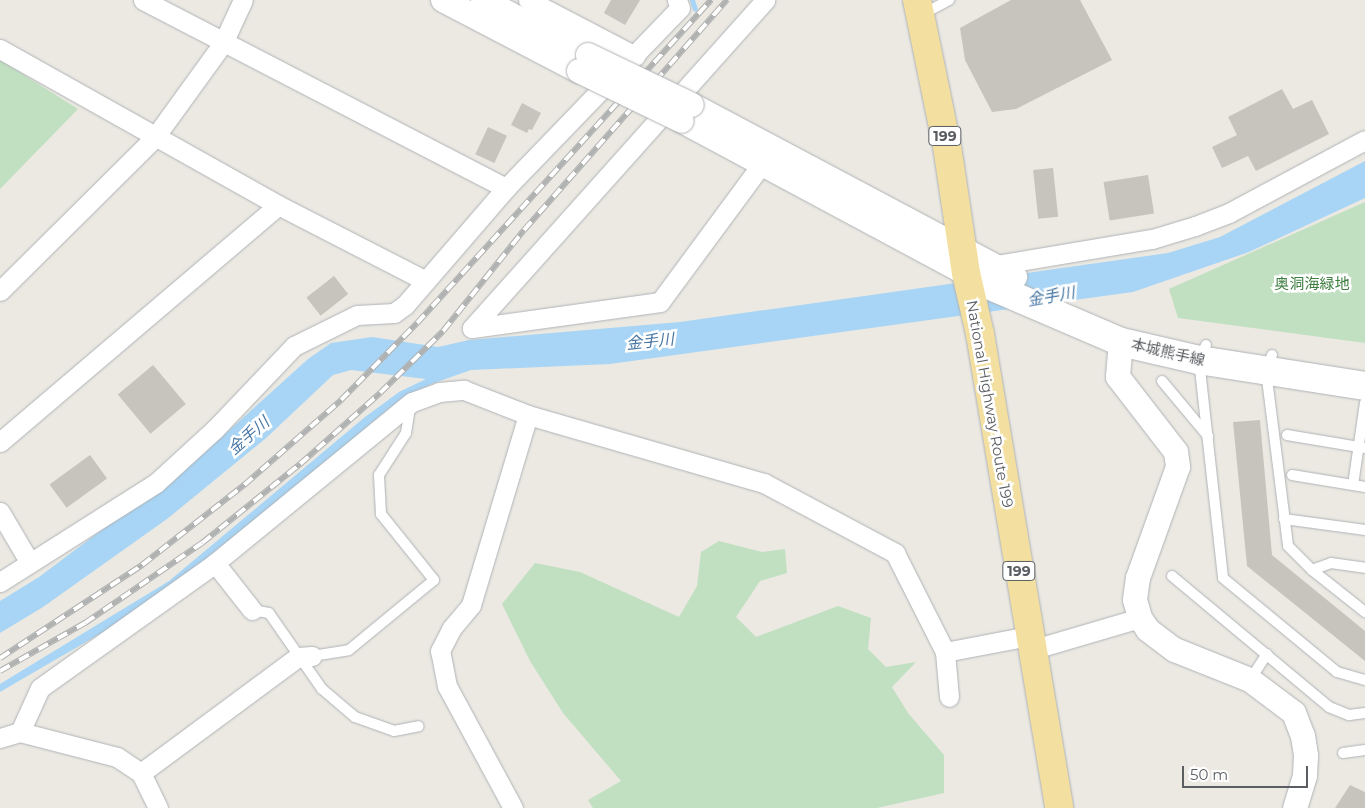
<!DOCTYPE html>
<meta charset="utf-8">
<style>
body{margin:0}
#map{position:relative;width:1365px;height:808px;overflow:hidden;background:#ebe9e2;font-family:Montserrat,"Noto Sans JP",sans-serif}
div>[style]{position:absolute}
[style*='--x']{left:calc(var(--x)*1px);top:calc(var(--y)*1px);width:calc(var(--w)*1px);rotate:calc(var(--a)*1deg)}
.green>*{inset:0;background:#c1e0c1}
.water>*{inset:0;background:#a8d5f5}
.stream>*{height:5px;margin:-2.5px;padding:0 2.5px;transform-origin:2.5px;border-radius:2.5px;background:#a8d5f5}
.building>*{inset:0;background:#c7c4be;transform-origin:0 0}
.roads{filter:drop-shadow(0 0 1px #afb2b6) drop-shadow(0 0 1px #afb2b6)}
.service>*{height:10px;margin:-5px;padding:0 5px;transform-origin:5px;border-radius:5px;background:#fff}
.minor>*{height:19px;margin:-9.5px;padding:0 9.5px;transform-origin:9.5px;border-radius:9.5px;background:#fff}
.tertiary>*{height:24px;margin:-12px;padding:0 12px;transform-origin:12px;border-radius:12px;background:#fff}
.secondary>*{height:28px;margin:-14px;padding:0 14px;transform-origin:14px;border-radius:14px;background:#fff}
.trunk>*{height:28px;margin:-14px;padding:0 14px;transform-origin:14px;border-radius:14px;background:#f3e0a0}
.rail>*{height:5.5px;margin-top:-2.75px;transform-origin:0;background:repeating-linear-gradient(90deg,#fff 0 11px,#b0b1b1 0 22px);box-sizing:border-box;border-block:1px solid #b0b1b1}
.bridges{filter:drop-shadow(0 0 1px #afb2b6) drop-shadow(0 0 1px #afb2b6)}
.tertiary-bridge>*{height:24px;margin:-12px;padding:0 12px;transform-origin:12px;border-radius:12px;background:#fff}
span{translate:-50% -50%;white-space:nowrap;text-align:center;line-height:1.15;-webkit-text-stroke:5px #fff;paint-order:stroke}
.shield-label span{padding:1px 4px;background:#fff;border:1px solid;border-radius:4px;-webkit-text-stroke-width:0}
.shield-label{font-size:14px;color:#5a5d61;font-weight:700}
.park-label{font-size:15px;color:#3d7d3f}
.street-label{font-size:15px;color:#5a5d61}
.water-label{font-size:16px;color:#4877a5;font-style:italic}
.scale{position:absolute;left:1182px;top:766px;width:126px;height:22px;box-sizing:border-box;border:2px solid #5a5d61;border-top:0;padding-left:6px;font-size:15px;line-height:18px;white-space:nowrap;color:#5a5d61;-webkit-text-stroke:4px #fff;paint-order:stroke}
</style>
<div id="map">
<div class="green">
<div style="clip-path:polygon(0 60px,78px 109px,0 189px)"></div>
<div style="clip-path:polygon(1365px 202px,1365px 343px,1178px 318px,1169px 289px)"></div>
<div style="clip-path:polygon(719px 541px,762px 552px,785px 549px,787px 573px,760px 581px,736px 617px,756px 637px,838px 606px,871px 618px,868px 649px,886px 667px,916px 662px,892px 687px,908px 713px,944px 755px,944px 793px,877px 808px,593px 808px,588px 800px,621px 781px,563px 713px,530px 661px,502px 604px,535px 563px,580px 572px,679px 617px,697px 586px,701px 552px)"></div>
</div>
<div class="water">
<div style="clip-path:polygon(1365px 161px,1365px 198px,1249px 252px,1133px 292px,610px 364px,471px 370px,434px 383px,403px 397px,183px 580px,129px 617px,0 692px,0 684px,169px 581px,365px 417px,399px 392px,426px 379px,351px 370px,333px 375px,265px 439px,167px 519px,43px 607px,0 633px,0 601px,39px 577px,203px 454px,308px 359px,331px 343px,372px 337px,438px 347px,469px 340px,680px 322px,1168px 253px,1220px 237px)"></div>
</div>
<div class="stream">
<div style="--x:692;--y:0;--w:9;--a:72"></div>
</div>
<div class="building">
<div style="clip-path:polygon(611px 0,640px 0,625px 25px,604px 13px)"></div>
<div style="clip-path:polygon(1011px 0,1080px 0,1112px 60px,1016px 109px,992px 112px,965px 60px,960px 28px)"></div>
<div style="clip-path:polygon(1282px 89px,1293px 109px,1312px 100px,1329px 134px,1256px 171px,1248px 156px,1222px 168px,1212px 147px,1237px 135px,1228px 117px)"></div>
<div style="clip-path:polygon(522px 103px,541px 113px,532px 130px,529px 129px,527px 133px,511px 125px)"></div>
<div style="left:488px;top:127px;width:21px;height:30px;rotate:25deg"></div>
<div style="left:1053px;top:168px;width:49px;height:20px;rotate:84deg"></div>
<div style="left:1148px;top:175px;width:39px;height:45px;rotate:81deg"></div>
<div style="left:334px;top:276px;width:23px;height:35px;rotate:52deg"></div>
<div style="left:153px;top:365px;width:51px;height:46px;rotate:50deg"></div>
<div style="clip-path:polygon(1260px 420px,1272px 555px,1365px 631px,1365px 661px,1247px 566px,1233px 422px)"></div>
<div style="left:90px;top:455px;width:29px;height:50px;rotate:54deg"></div>
<div style="clip-path:polygon(1350px 785px,1365px 792px,1365px 808px,1335px 808px)"></div>
</div>
<div class="roads">
<div class="service">
<div style="--x:921;--y:15;--w:32;--a:-28"></div>
<div style="--x:1206;--y:345;--w:17;--a:115"></div>
<div style="--x:1199;--y:360;--w:219;--a:83.7"></div>
<div style="--x:1223;--y:578;--w:148;--a:39.5"></div>
<div style="--x:1337;--y:672;--w:29;--a:16"></div>
<div style="--x:1272;--y:355;--w:17;--a:111"></div>
<div style="--x:1266;--y:371;--w:176;--a:82.8"></div>
<div style="--x:1288;--y:546;--w:34;--a:45"></div>
<div style="--x:1312;--y:570;--w:68;--a:38.4"></div>
<div style="--x:1162;--y:381;--w:72;--a:50.1"></div>
<div style="--x:1287;--y:435;--w:79;--a:9.5"></div>
<div style="--x:1292;--y:475;--w:74;--a:9.3"></div>
<div style="--x:1353;--y:485;--w:83;--a:-81.7"></div>
<div style="--x:1284;--y:519;--w:82;--a:7.7"></div>
<div style="--x:1312;--y:570;--w:20;--a:-20"></div>
<div style="--x:1331;--y:563;--w:34;--a:8"></div>
<div style="--x:1172;--y:576;--w:204;--a:39.8"></div>
<div style="--x:1329;--y:707;--w:22;--a:22"></div>
<div style="--x:1349;--y:715;--w:16;--a:-7"></div>
<div style="--x:252;--y:610;--w:17;--a:10"></div>
<div style="--x:269;--y:613;--w:93;--a:55.1"></div>
<div style="--x:322;--y:689;--w:43;--a:40.3"></div>
<div style="--x:355;--y:717;--w:41;--a:19.7"></div>
<div style="--x:394;--y:731;--w:25;--a:-11"></div>
<div style="--x:312;--y:656;--w:37;--a:-9"></div>
<div style="--x:349;--y:650;--w:110;--a:-39.5"></div>
<div style="--x:434;--y:580;--w:85;--a:-128.8"></div>
<div style="--x:381;--y:514;--w:39;--a:-93"></div>
<div style="--x:379;--y:475;--w:50;--a:-57.3"></div>
<div style="--x:406;--y:433;--w:30;--a:-81"></div>
<div style="--x:1250;--y:680;--w:31;--a:-57"></div>
<div style="--x:1343;--y:753;--w:22;--a:-8"></div>
</div>
<div class="minor">
<div style="--x:143;--y:0;--w:409;--a:27.4"></div>
<div style="--x:528;--y:0;--w:121;--a:27.6"></div>
<div style="--x:0;--y:49;--w:319;--a:29.3"></div>
<div style="--x:278;--y:205;--w:164;--a:27.2"></div>
<div style="--x:761;--y:165;--w:170;--a:126.4"></div>
<div style="--x:660;--y:302;--w:190;--a:172.1"></div>
<div style="--x:472;--y:328;--w:440;--a:-48.2"></div>
<div style="--x:990;--y:266;--w:164;--a:-9.5"></div>
<div style="--x:1152;--y:239;--w:45;--a:-16.8"></div>
<div style="--x:1195;--y:226;--w:36;--a:-21"></div>
<div style="--x:1229;--y:213;--w:154;--a:-28.2"></div>
<div style="--x:0;--y:291;--w:218;--a:-44.8"></div>
<div style="--x:155;--y:137;--w:116;--a:-54.1"></div>
<div style="--x:223;--y:43;--w:47;--a:-65.1"></div>
<div style="--x:0;--y:442;--w:365;--a:-40.4"></div>
<div style="--x:0;--y:512;--w:59;--a:59.5"></div>
<div style="--x:215;--y:563;--w:60;--a:51.8"></div>
<div style="--x:0;--y:582;--w:185;--a:-32.4"></div>
<div style="--x:156;--y:483;--w:80;--a:-42.5"></div>
<div style="--x:215;--y:429;--w:115;--a:-46.4"></div>
<div style="--x:294;--y:346;--w:70;--a:-26.2"></div>
<div style="--x:357;--y:315;--w:37;--a:-3"></div>
<div style="--x:394;--y:313;--w:14;--a:-36"></div>
<div style="--x:405;--y:305;--w:155;--a:-49.2"></div>
<div style="--x:506;--y:188;--w:250;--a:-46"></div>
<div style="--x:680;--y:8;--w:9;--a:-111"></div>
<div style="--x:1031;--y:650;--w:114;--a:-16.4"></div>
<div style="--x:945;--y:652;--w:45;--a:84.9"></div>
<div style="--x:20;--y:732;--w:48;--a:-65.6"></div>
<div style="--x:40;--y:688;--w:215;--a:-35.5"></div>
<div style="--x:215;--y:563;--w:254;--a:-39.3"></div>
<div style="--x:412;--y:402;--w:29;--a:-20"></div>
<div style="--x:439;--y:392;--w:25;--a:-5"></div>
<div style="--x:464;--y:390;--w:69;--a:21.3"></div>
<div style="--x:528;--y:415;--w:246;--a:16.1"></div>
<div style="--x:764;--y:483;--w:149;--a:28.1"></div>
<div style="--x:895;--y:553;--w:111;--a:63.2"></div>
<div style="--x:945;--y:652;--w:86;--a:-10.8"></div>
<div style="--x:0;--y:738;--w:21;--a:-17"></div>
<div style="--x:20;--y:732;--w:100;--a:14.5"></div>
<div style="--x:117;--y:757;--w:29;--a:34"></div>
<div style="--x:141;--y:773;--w:39;--a:64"></div>
<div style="--x:141;--y:773;--w:195;--a:-36.5"></div>
<div style="--x:298;--y:657;--w:14;--a:-4"></div>
<div style="--x:513;--y:808;--w:139;--a:-118.4"></div>
<div style="--x:447;--y:686;--w:36;--a:-101"></div>
<div style="--x:440;--y:651;--w:25;--a:-63"></div>
<div style="--x:451;--y:629;--w:31;--a:-50"></div>
<div style="--x:471;--y:605;--w:198;--a:-73.3"></div>
</div>
<div class="tertiary">
<div style="--x:443;--y:0;--w:153;--a:27.6"></div>
<div style="--x:483;--y:0;--w:119;--a:27.6"></div>
<div style="--x:692;--y:105;--w:366;--a:28"></div>
<div style="--x:682;--y:121;--w:338;--a:28.2"></div>
<div style="--x:1121;--y:342;--w:35;--a:95"></div>
<div style="--x:1118;--y:377;--w:95;--a:52.3"></div>
<div style="--x:1176;--y:452;--w:15;--a:82"></div>
<div style="--x:1178;--y:467;--w:118;--a:109.8"></div>
<div style="--x:1138;--y:578;--w:22;--a:98"></div>
<div style="--x:1135;--y:600;--w:19;--a:74"></div>
<div style="--x:1140;--y:618;--w:14;--a:56"></div>
<div style="--x:1148;--y:630;--w:34;--a:37"></div>
<div style="--x:1175;--y:650;--w:81;--a:21.8"></div>
<div style="--x:1250;--y:680;--w:55;--a:36.9"></div>
<div style="--x:1294;--y:713;--w:25;--a:69"></div>
<div style="--x:1303;--y:736;--w:20;--a:81"></div>
<div style="--x:1306;--y:756;--w:20;--a:93"></div>
<div style="--x:1305;--y:776;--w:34;--a:107"></div>
</div>
<div class="secondary">
<div style="--x:981;--y:282;--w:152;--a:23.2"></div>
<div style="--x:1121;--y:342;--w:80;--a:13"></div>
<div style="--x:1199;--y:360;--w:168;--a:8.9"></div>
</div>
<div class="trunk">
<div style="--x:917;--y:0;--w:149;--a:78.4"></div>
<div style="--x:947;--y:146;--w:128;--a:81.5"></div>
<div style="--x:966;--y:273;--w:63;--a:77.1"></div>
<div style="--x:980;--y:334;--w:481;--a:80.5"></div>
</div>
</div>
<div class="rail">
<div style="--x:0;--y:658;--w:170;--a:-33.2"></div>
<div style="--x:142;--y:565;--w:130;--a:-38.1"></div>
<div style="--x:244;--y:485;--w:129;--a:-41.2"></div>
<div style="--x:341;--y:400;--w:108;--a:-45.4"></div>
<div style="--x:417;--y:323;--w:437;--a:-47.7"></div>
<div style="--x:0;--y:671;--w:98;--a:-29.5"></div>
<div style="--x:85;--y:623;--w:142;--a:-34.4"></div>
<div style="--x:202;--y:543;--w:126;--a:-38.9"></div>
<div style="--x:300;--y:464;--w:107;--a:-41.6"></div>
<div style="--x:380;--y:393;--w:88;--a:-44.5"></div>
<div style="--x:443;--y:331;--w:129;--a:-51.3"></div>
<div style="--x:524;--y:230;--w:307;--a:-48.6"></div>
</div>
<div class="bridges">
<div class="tertiary-bridge">
<div style="--x:588;--y:55;--w:115;--a:25.7"></div>
<div style="--x:579;--y:71;--w:114;--a:25.9"></div>
</div>
</div>
<div class="shield-label">
<span style="left:945px;top:136px">199</span>
<span style="left:1019px;top:571px">199</span>
</div>
<div class="park-label">
<span style="left:1312px;top:284px">奥洞海緑地</span>
</div>
<div class="street-label">
<span style="left:1168px;top:352px;rotate:13deg">本城熊手線</span>
<span style="left:990px;top:404px;rotate:80deg">National Highway Route 199</span>
</div>
<div class="water-label">
<span style="left:1051px;top:297px;rotate:-10deg">金手川</span>
<span style="left:650px;top:342px;rotate:-6deg">金手川</span>
<span style="left:249px;top:436px;rotate:-41deg">金手川</span>
</div>
<div class="scale">50 m</div>
</div>
